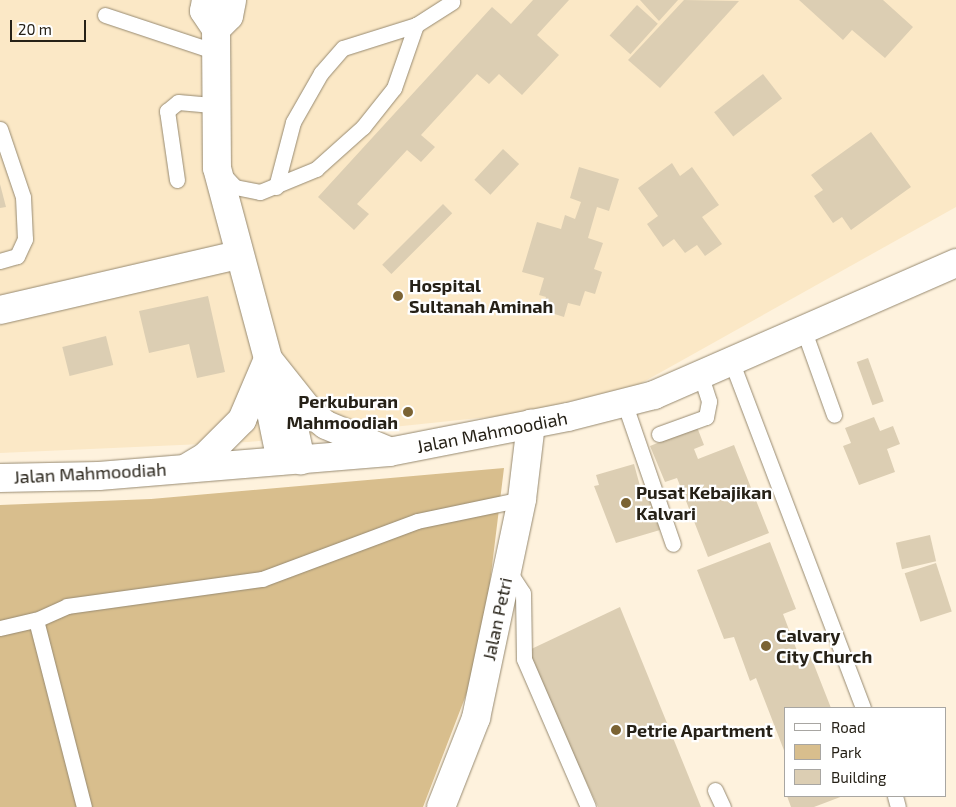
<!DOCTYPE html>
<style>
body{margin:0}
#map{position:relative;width:956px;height:807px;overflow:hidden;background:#fef2dd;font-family:"Exo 2",sans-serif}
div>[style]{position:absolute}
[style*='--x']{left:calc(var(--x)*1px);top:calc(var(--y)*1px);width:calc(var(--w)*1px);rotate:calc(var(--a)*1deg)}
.built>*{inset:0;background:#fbe8c6}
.green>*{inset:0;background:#d8be8d}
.building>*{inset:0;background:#dcceb3;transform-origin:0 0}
.roads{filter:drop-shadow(0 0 1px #978a71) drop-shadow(0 0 1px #978a71)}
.service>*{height:15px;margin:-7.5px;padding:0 7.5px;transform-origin:7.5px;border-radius:7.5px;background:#fff}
.minor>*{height:28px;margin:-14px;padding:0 14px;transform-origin:14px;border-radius:14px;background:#fff}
.secondary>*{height:28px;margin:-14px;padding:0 14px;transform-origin:14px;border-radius:14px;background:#fff}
.dots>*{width:14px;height:14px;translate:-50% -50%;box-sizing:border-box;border:2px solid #fff;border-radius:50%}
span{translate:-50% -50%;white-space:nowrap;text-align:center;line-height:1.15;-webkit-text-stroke:4.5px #fff;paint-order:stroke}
.poi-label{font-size:18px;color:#262117;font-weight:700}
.left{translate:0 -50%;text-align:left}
.right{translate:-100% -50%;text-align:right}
.street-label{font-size:18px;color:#262117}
.legend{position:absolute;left:784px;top:707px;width:162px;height:90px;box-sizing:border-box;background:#fff;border:1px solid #a8a6a2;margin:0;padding:6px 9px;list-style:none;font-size:15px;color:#262117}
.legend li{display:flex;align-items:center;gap:10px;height:25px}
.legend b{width:25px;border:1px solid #a8a6a2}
.scale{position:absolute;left:10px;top:20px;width:76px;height:22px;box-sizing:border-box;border:2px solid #262117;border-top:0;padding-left:6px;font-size:15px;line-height:18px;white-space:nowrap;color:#262117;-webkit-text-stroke:4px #fff;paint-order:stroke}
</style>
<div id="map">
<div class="built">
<div style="clip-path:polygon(0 0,956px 0,956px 207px,638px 385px,518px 414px,248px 442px,0 453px)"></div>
</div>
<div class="green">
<div style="clip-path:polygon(504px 468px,481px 656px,423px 807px,0 807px,0 505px,151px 499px)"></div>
</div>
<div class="building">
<div style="clip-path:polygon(533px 0,569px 0,537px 35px,559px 55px,522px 95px,499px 74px,489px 84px,477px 74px,421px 135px,435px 147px,421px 162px,407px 150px,357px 204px,369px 214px,354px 230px,318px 197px,492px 7px,511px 24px)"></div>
<div style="clip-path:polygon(640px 0,678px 0,659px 21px)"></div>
<div style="clip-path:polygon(684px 0,739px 1px,660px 88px,628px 60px)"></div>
<div style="clip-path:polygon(799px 0,883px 0,913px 27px,885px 58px,852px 30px,843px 40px)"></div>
<div style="left:637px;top:5px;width:28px;height:41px;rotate:42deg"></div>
<div style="left:763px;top:74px;width:31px;height:62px;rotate:52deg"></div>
<div style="clip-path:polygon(871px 132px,911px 187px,851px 230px,842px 217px,833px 223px,814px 196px,823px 190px,811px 175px)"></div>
<div style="left:503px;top:149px;width:22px;height:42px;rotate:43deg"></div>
<div style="clip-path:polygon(672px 163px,680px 176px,692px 167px,719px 205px,702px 217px,722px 244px,705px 256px,697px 245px,685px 253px,674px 239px,663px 247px,647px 224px,658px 216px,638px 188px)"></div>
<div style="clip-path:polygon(579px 167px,619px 179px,609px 211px,597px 207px,588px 238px,603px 243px,594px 269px,602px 272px,595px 294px,585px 291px,580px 306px,568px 303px,564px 317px,542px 310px,546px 297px,539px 295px,544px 278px,522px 272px,537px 222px,561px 229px,565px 215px,575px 219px,581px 202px,570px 198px)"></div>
<div style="clip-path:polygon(0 184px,6px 207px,0 208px)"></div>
<div style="left:443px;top:204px;width:13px;height:86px;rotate:45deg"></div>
<div style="clip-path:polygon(208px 296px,225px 372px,197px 378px,189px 344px,149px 353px,139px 311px)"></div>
<div style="left:106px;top:336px;width:30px;height:45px;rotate:76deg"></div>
<div style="left:868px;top:358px;width:46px;height:12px;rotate:70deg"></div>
<div style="clip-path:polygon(874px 417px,880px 431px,893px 426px,900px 444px,887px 449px,895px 472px,859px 485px,843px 446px,851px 443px,845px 428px)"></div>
<div style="clip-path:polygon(697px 427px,704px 445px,694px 449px,698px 459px,734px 445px,769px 533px,708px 557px,677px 478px,665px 482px,650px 446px)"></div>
<div style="clip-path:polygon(634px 464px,640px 486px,647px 484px,660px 530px,616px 543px,594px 486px,599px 485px,596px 475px)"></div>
<div style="left:930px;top:535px;width:27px;height:35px;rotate:77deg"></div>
<div style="clip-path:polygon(770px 542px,796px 609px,783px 614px,799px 656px,809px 652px,831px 708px,785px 708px,785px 753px,756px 678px,750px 681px,734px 637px,724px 639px,697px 570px)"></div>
<div style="left:936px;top:563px;width:51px;height:33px;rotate:72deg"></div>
<div style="clip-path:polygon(620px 607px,701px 807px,598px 807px,525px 652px)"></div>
<div style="clip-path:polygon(787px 796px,843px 796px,814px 807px,791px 807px)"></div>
</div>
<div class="roads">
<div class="service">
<div style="--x:105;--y:15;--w:117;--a:18.4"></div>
<div style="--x:0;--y:129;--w:72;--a:71.3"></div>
<div style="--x:23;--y:197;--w:42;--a:87.3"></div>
<div style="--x:25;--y:239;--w:19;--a:115"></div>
<div style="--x:17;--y:256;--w:18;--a:164"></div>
<div style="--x:222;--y:173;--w:19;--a:47"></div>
<div style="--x:235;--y:187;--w:25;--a:11"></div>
<div style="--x:260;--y:192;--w:61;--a:-22.3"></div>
<div style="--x:316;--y:169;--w:63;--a:-41.8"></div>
<div style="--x:363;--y:127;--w:50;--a:-51.5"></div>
<div style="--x:394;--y:88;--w:67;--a:-70.8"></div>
<div style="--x:177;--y:180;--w:70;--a:-98.2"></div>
<div style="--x:167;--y:111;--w:14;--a:-39"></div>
<div style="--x:178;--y:102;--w:37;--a:5"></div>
<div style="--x:276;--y:187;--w:67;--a:-75.3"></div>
<div style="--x:293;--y:122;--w:56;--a:-60.3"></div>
<div style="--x:321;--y:73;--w:33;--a:-49"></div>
<div style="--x:343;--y:48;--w:77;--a:-17.5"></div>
<div style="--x:416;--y:25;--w:43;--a:-32.6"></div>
<div style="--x:804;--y:331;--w:89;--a:70.3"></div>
<div style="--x:732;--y:363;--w:369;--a:69.2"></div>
<div style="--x:624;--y:402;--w:150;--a:71"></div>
<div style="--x:659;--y:434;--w:50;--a:-19.9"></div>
<div style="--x:706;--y:417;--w:16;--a:-79"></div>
<div style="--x:709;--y:401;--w:28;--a:-108"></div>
<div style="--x:508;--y:570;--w:27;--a:57"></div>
<div style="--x:523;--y:593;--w:66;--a:89.1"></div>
<div style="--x:524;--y:659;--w:161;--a:66.6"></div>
<div style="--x:0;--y:628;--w:37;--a:-13"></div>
<div style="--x:715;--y:790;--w:19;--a:65"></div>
<div style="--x:895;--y:796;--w:11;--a:75"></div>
<div style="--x:84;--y:807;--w:193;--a:-104.4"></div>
<div style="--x:36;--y:620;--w:34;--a:-24"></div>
<div style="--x:67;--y:606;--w:197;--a:-7.9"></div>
<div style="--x:262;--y:579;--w:165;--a:-20.5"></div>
<div style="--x:417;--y:521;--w:107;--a:-11.8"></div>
</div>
<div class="minor">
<div style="--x:206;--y:0;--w:11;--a:100"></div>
<div style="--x:204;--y:11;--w:22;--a:56"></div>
<div style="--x:216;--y:29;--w:139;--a:89.6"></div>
<div style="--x:217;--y:168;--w:198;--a:75"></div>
<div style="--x:268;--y:359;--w:38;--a:61"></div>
<div style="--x:286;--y:392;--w:70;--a:77.6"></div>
<div style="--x:216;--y:29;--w:18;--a:-45"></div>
<div style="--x:229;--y:16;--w:16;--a:-79"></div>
<div style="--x:0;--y:310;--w:244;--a:-13"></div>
<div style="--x:268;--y:373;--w:20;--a:93"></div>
<div style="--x:267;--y:393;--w:69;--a:78.4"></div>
<div style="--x:441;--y:807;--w:96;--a:-68.5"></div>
<div style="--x:476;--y:718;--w:224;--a:-78.1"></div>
<div style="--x:522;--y:499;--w:76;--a:-83.2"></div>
</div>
<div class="secondary">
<div style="--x:268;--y:359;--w:69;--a:51.5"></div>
<div style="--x:311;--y:413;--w:19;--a:39"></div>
<div style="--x:326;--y:425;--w:65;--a:22.6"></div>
<div style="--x:188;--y:467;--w:21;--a:-31"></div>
<div style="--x:206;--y:456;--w:51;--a:-45"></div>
<div style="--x:242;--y:420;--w:66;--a:-66.9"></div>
<div style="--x:0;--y:478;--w:99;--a:-1.2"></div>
<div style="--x:99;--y:476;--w:291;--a:-4.7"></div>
<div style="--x:389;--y:452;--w:182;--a:-11.1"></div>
<div style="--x:568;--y:417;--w:89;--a:-14.3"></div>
<div style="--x:654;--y:395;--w:330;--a:-23.6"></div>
</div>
</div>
<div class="dots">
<div style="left:398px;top:296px;background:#7b6333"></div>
<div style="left:408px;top:412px;background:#7b6333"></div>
<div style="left:626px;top:503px;background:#7b6333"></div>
<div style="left:766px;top:646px;background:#7b6333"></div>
<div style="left:616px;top:730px;background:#7b6333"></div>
</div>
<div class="poi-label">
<span class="left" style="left:409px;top:296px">Hospital<br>Sultanah Aminah</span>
<span class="right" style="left:398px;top:412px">Perkuburan<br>Mahmoodiah</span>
<span class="left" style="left:636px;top:503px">Pusat Kebajikan<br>Kalvari</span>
<span class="left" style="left:776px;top:646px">Calvary<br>City Church</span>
<span class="left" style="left:626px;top:730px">Petrie Apartment</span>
</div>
<div class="street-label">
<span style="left:492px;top:432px;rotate:-11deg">Jalan Mahmoodiah</span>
<span style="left:90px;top:473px;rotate:-3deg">Jalan Mahmoodiah</span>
<span style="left:497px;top:619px;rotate:-78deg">Jalan Petri</span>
</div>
<ul class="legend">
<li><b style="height:6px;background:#fff"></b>Road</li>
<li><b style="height:14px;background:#d8be8d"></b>Park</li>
<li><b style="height:14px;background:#dcceb3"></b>Building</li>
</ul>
<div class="scale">20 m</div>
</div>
